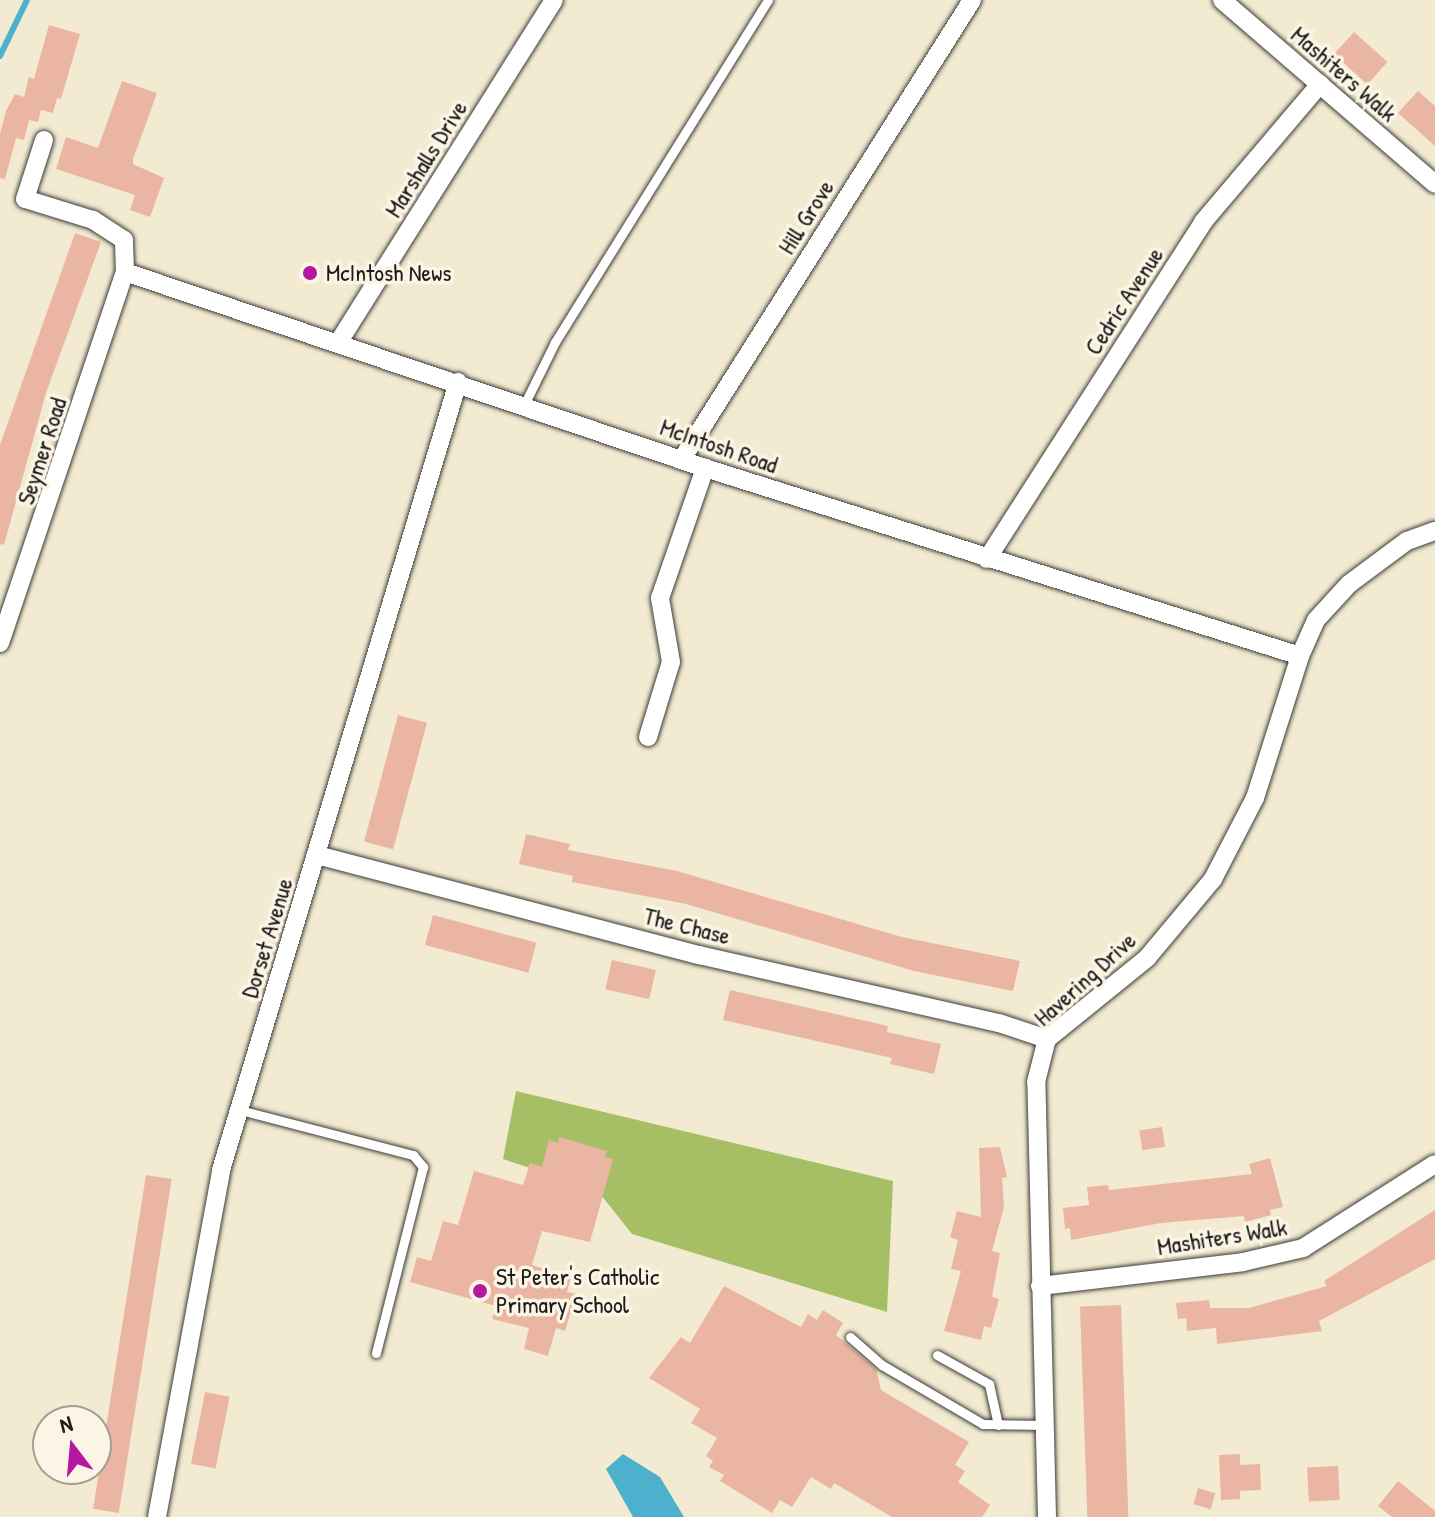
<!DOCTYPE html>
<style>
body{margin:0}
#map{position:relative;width:1435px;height:1517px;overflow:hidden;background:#f2ebd2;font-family:"Patrick Hand",sans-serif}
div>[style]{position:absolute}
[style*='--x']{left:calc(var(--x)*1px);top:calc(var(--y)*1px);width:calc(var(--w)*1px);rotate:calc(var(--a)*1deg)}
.green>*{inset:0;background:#a6bf65}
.water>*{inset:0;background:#4db0cc}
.stream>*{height:6px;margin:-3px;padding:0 3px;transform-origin:3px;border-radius:3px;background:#4db0cc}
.building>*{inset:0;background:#ebb5a3;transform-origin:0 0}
.roads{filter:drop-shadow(0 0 2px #3c3b37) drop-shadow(0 0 2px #3c3b37)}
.service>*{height:9px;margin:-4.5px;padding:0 4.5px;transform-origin:4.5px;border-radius:4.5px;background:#fff}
.minor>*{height:18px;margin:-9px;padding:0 9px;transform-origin:9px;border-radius:9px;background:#fff}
.dots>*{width:22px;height:22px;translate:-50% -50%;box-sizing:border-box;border:4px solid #fcf5e5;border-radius:50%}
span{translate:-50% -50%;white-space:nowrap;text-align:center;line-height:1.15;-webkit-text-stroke:7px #fcf5e5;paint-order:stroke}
.street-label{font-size:24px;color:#1c1c1c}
.poi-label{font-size:24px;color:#1c1c1c}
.left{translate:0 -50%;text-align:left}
.north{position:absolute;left:32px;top:1405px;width:80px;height:80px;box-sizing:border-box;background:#fcf5e5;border:2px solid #a29e95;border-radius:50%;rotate:344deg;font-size:22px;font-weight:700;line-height:32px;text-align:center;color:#1c1c1c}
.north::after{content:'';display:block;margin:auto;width:28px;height:36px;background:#b5179e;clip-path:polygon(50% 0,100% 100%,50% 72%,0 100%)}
</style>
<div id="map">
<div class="green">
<div style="clip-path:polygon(516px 1091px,893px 1181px,887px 1312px,632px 1234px,597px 1190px,503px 1159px)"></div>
</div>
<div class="water">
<div style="clip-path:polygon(623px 1454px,660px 1477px,684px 1517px,633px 1517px,606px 1469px)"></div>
</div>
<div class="stream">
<div style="--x:0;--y:56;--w:62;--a:-64.3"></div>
</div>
<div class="building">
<div style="clip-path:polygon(49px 25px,80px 34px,61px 99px,57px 98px,53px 113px,41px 110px,38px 122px,29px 120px,24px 140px,16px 138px,5px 179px,0 178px,0 134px,6px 111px,15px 94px,24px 97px,29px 77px,34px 79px)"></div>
<div style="left:1354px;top:32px;width:45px;height:30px;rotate:42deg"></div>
<div style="clip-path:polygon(122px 81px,157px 93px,133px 159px,133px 164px,164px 178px,150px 217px,130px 210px,135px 195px,56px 169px,66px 137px,98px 148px)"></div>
<div style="clip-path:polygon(1418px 91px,1435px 106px,1435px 146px,1398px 113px)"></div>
<div style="clip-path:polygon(75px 233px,101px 242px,46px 393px,4px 545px,0 544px,0 445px)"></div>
<div style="left:398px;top:715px;width:30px;height:131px;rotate:15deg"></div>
<div style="clip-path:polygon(526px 834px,570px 844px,568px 850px,677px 871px,902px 937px,1020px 961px,1013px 991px,914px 971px,686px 904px,572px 882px,573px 876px,519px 864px)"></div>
<div style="left:433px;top:915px;width:107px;height:31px;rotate:15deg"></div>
<div style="left:612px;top:960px;width:45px;height:30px;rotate:13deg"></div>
<div style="clip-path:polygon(730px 990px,888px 1026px,887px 1032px,941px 1044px,934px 1074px,890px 1064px,892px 1058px,723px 1020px)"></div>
<div style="left:1162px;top:1127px;width:20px;height:23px;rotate:81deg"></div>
<div style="clip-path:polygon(559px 1137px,607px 1151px,605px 1157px,613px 1159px,590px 1242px,542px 1231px,532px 1265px,571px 1277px,567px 1292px,576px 1294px,565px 1331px,556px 1328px,548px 1356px,524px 1349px,529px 1328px,492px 1319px,496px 1306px,410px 1282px,417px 1257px,431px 1261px,443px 1221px,458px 1225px,474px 1171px,523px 1185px,530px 1163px,542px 1167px,549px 1140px,558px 1143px)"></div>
<div style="clip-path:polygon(1000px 1147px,1007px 1177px,1002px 1178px,1004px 1207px,992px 1251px,1000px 1253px,992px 1297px,999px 1299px,991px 1328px,984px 1326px,981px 1340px,944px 1331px,961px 1271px,951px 1269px,958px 1240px,950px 1237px,957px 1211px,981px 1217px,979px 1148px)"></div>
<div style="clip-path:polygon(1270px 1158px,1283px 1207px,1270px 1210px,1271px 1215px,1245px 1222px,1244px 1216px,1161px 1223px,1071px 1240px,1070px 1228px,1065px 1229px,1063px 1208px,1089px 1205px,1087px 1187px,1108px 1185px,1109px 1190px,1252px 1174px,1249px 1164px)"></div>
<div style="left:146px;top:1175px;width:26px;height:338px;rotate:9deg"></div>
<div style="clip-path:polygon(1435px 1210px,1435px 1259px,1319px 1321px,1322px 1331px,1217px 1344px,1216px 1328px,1187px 1331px,1186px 1318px,1178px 1319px,1176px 1303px,1209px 1300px,1210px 1308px,1249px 1308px,1327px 1286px,1324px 1281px)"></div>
<div style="clip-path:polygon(724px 1286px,801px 1327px,808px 1314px,817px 1320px,823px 1310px,843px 1323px,836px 1335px,876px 1369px,881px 1390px,969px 1442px,955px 1465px,965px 1471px,958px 1482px,990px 1505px,982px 1517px,892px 1517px,834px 1483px,831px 1489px,811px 1477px,792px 1507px,780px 1500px,772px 1513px,720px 1481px,724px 1475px,709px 1467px,713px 1461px,706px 1456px,717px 1438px,691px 1423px,700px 1409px,649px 1378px,681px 1337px,690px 1343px)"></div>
<div style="left:1121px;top:1305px;width:212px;height:41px;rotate:88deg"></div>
<div style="left:205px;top:1392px;width:25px;height:73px;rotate:11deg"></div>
<div style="clip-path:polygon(1240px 1454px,1240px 1465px,1260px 1464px,1261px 1490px,1240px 1491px,1240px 1499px,1221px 1500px,1219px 1455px)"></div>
<div style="left:1338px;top:1466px;width:34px;height:31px;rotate:87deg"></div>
<div style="clip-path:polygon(1398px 1481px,1435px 1511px,1435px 1517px,1392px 1517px,1378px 1506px)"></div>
<div style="left:1198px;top:1488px;width:18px;height:17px;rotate:16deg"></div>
</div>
<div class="roads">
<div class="service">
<div style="--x:524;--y:405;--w:70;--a:-63.8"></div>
<div style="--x:555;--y:342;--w:403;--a:-58.1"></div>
<div style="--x:240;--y:1110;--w:179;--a:14.6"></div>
<div style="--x:413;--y:1155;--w:16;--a:50"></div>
<div style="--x:423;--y:1167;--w:192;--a:104.2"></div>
<div style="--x:850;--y:1337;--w:43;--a:41.2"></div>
<div style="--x:882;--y:1365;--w:117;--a:30.3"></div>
<div style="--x:983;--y:1424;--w:62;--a:0.9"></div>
<div style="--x:937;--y:1355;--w:60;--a:29.1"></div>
<div style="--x:989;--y:1384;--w:42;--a:77.6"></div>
</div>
<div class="minor">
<div style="--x:1222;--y:0;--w:281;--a:40.8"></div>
<div style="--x:125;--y:272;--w:612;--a:18.67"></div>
<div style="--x:705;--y:468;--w:624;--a:17.53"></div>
<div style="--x:338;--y:343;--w:405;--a:-57.8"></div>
<div style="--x:682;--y:459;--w:543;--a:-57.71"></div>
<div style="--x:987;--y:559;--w:400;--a:-57.3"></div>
<div style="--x:1203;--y:222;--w:181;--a:-49.7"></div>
<div style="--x:0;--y:643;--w:391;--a:-71.4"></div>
<div style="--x:125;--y:272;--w:32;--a:-92"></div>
<div style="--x:124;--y:240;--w:37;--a:-147"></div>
<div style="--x:93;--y:220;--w:71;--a:-162.8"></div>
<div style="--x:25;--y:199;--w:62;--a:-72.1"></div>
<div style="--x:648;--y:737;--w:78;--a:-73"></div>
<div style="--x:671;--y:662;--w:65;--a:-99.8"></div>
<div style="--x:660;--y:598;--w:138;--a:-70.9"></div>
<div style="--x:317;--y:855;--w:395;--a:14.7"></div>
<div style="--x:699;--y:955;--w:308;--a:12.8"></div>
<div style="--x:999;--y:1023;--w:51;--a:18.4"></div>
<div style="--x:1040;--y:1286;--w:204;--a:-6.7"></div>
<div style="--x:1243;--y:1262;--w:62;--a:-13.1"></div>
<div style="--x:1303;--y:1248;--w:156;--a:-32.5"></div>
<div style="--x:157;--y:1517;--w:353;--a:-79.5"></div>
<div style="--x:221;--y:1170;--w:823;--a:-73.26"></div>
<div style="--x:1047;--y:1517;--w:435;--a:-91.4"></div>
<div style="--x:1036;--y:1082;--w:44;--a:-75.7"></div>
<div style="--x:1047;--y:1039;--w:129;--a:-39"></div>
<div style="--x:1147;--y:958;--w:103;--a:-50.1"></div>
<div style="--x:1213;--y:879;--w:91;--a:-62.6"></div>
<div style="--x:1255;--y:798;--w:149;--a:-72.4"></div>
<div style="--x:1300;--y:656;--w:39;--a:-66"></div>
<div style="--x:1316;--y:620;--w:49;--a:-47.5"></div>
<div style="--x:1349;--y:584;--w:72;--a:-36.6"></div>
<div style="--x:1407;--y:541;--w:30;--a:-20"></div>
</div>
</div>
<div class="dots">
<div style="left:310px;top:273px;background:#b5179e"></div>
<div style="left:480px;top:1291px;background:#b5179e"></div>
</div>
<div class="street-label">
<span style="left:1344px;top:74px;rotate:41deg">Mashiters Walk</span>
<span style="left:426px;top:159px;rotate:-58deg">Marshalls Drive</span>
<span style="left:806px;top:217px;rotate:-58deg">Hill Grove</span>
<span style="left:1124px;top:301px;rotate:-57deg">Cedric Avenue</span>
<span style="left:719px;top:446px;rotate:19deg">McIntosh Road</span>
<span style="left:42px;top:451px;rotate:-72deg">Seymer Road</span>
<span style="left:687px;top:926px;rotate:14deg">The Chase</span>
<span style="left:267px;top:938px;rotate:-73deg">Dorset Avenue</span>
<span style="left:1085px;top:979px;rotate:-42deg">Havering Drive</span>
<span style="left:1222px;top:1237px;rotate:-9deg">Mashiters Walk</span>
</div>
<div class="poi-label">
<span class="left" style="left:326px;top:273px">McIntosh News</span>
<span class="left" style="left:496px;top:1291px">St Peter's Catholic<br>Primary School</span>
</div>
<div class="north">N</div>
</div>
